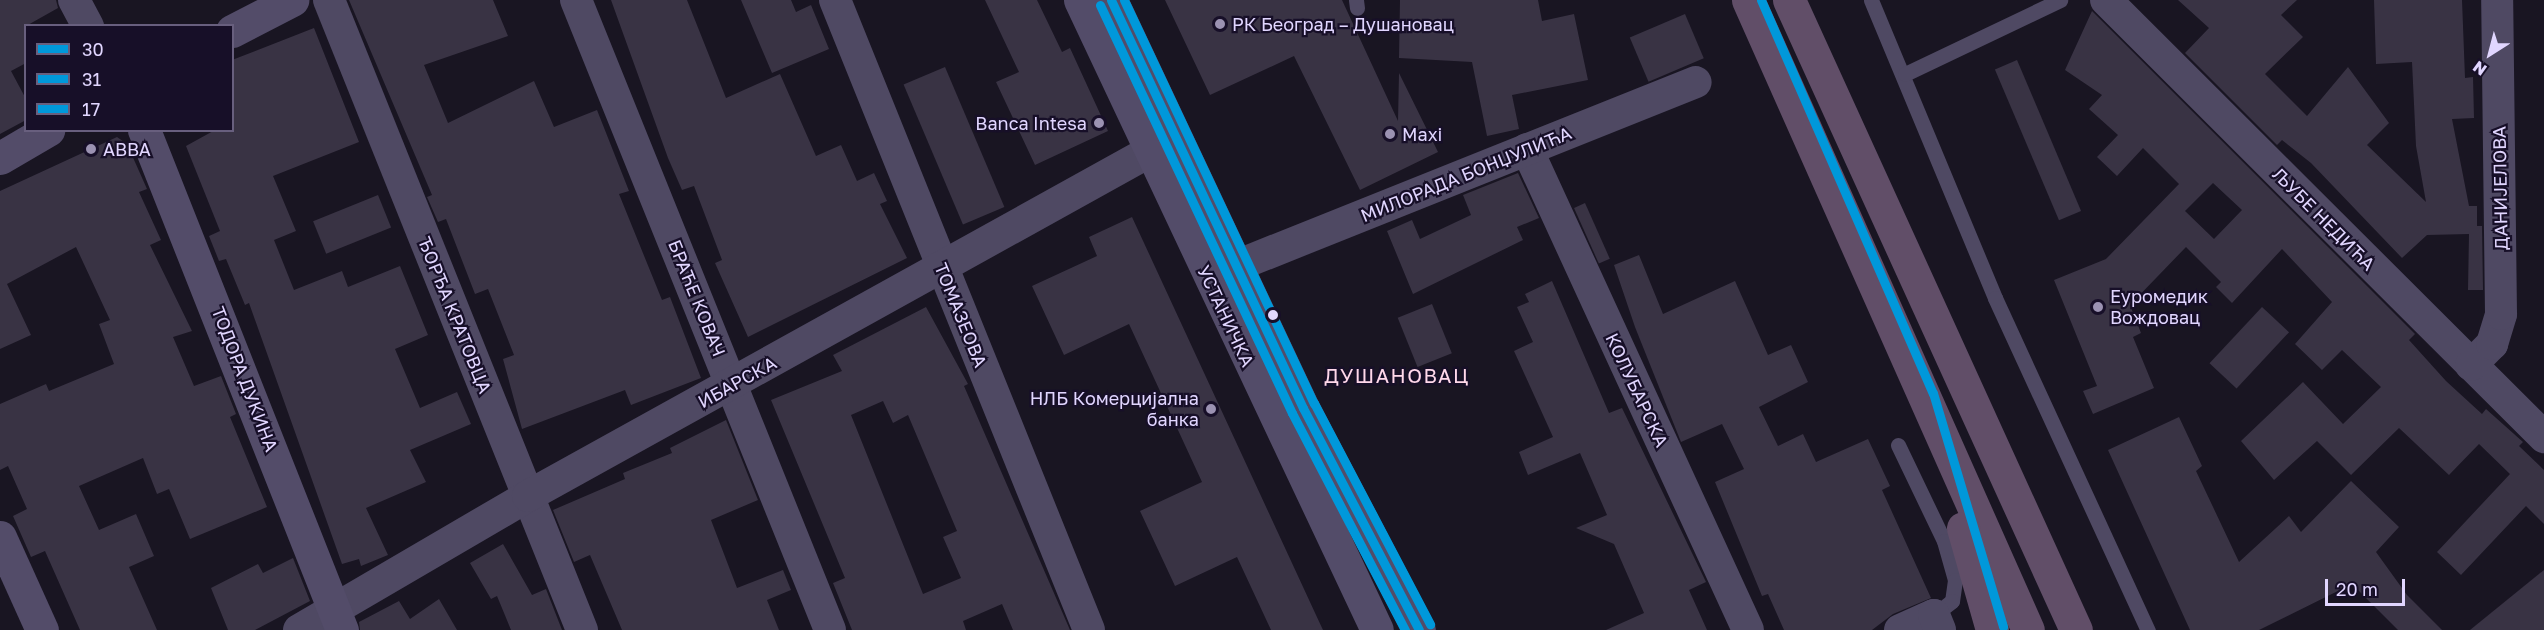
<!DOCTYPE html>
<meta charset="utf-8">
<style>
body{margin:0}
#map{position:relative;width:2544px;height:630px;overflow:hidden;background:#191522;font-family:"Golos Text",sans-serif}
div>[style]{position:absolute}
[style*='--x']{left:calc(var(--x)*1px);top:calc(var(--y)*1px);width:calc(var(--w)*1px);rotate:calc(var(--a)*1deg)}
.building>*{inset:0;background:#393344;transform-origin:0 0}
.service>*{height:15px;margin:-7.5px;padding:0 7.5px;transform-origin:7.5px;border-radius:7.5px;background:#4f4963}
.minor>*{height:32px;margin:-16px;padding:0 16px;transform-origin:16px;border-radius:16px;background:#4f4963}
.secondary>*{height:33px;margin:-16.5px;padding:0 16.5px;transform-origin:16.5px;border-radius:16.5px;background:#534c69}
.trunk>*{height:33px;margin:-16.5px;padding:0 16.5px;transform-origin:16.5px;border-radius:16.5px;background:#614e68}
.bus-1>*{height:9px;margin:-4.5px;padding:0 4.5px;transform-origin:4.5px;border-radius:4.5px;background:#0098da}
.bus-2>*{height:9px;margin:-4.5px;padding:0 4.5px;transform-origin:4.5px;border-radius:4.5px;background:#0098da}
.bus-3>*{height:9px;margin:-4.5px;padding:0 4.5px;transform-origin:4.5px;border-radius:4.5px;background:#0098da}
.dots>*{width:16px;height:16px;translate:-50% -50%;box-sizing:border-box;border:3px solid #170f28;border-radius:50%}
span{translate:-50% -50%;white-space:nowrap;text-align:center;line-height:1.15;-webkit-text-stroke:4.5px #170f28;paint-order:stroke}
.poi-label{font-size:18px;color:#e1d6ff}
.left{translate:0 -50%;text-align:left}
.right{translate:-100% -50%;text-align:right}
.street-label{font-size:18px;color:#e1d6ff}
.neighbourhood-label{font-size:20px;color:#ffd8ea;letter-spacing:1.5px}
.legend{position:absolute;left:24px;top:24px;width:210px;height:108px;box-sizing:border-box;background:#170f28;border:2px solid #685f7e;margin:0;padding:8px 10px;list-style:none;font-size:18px;color:#e1d6ff}
.legend li{display:flex;align-items:center;gap:12px;height:30px}
.legend b{width:30px;border:2px solid #685f7e}
.north{position:absolute;left:2460px;top:24px;width:60px;height:60px;-webkit-text-stroke:4px #170f28;paint-order:stroke;rotate:216deg;font-size:16px;font-weight:700;line-height:24px;text-align:center;color:#e1d6ff}
.north::after{content:'';display:block;margin:auto;width:21px;height:27px;background:#e1d6ff;clip-path:polygon(50% 0,100% 100%,50% 72%,0 100%)}
.scale{position:absolute;left:2325px;top:579px;width:80px;height:27px;box-sizing:border-box;border:3px solid #e1d6ff;border-top:0;padding-left:8px;font-size:18px;line-height:21px;white-space:nowrap;color:#e1d6ff;-webkit-text-stroke:4px #170f28;paint-order:stroke}
</style>
<div id="map">
<div class="building">
<div style="clip-path:polygon(0 0,56px 0,58px 8px,26px 26px,26px 63px,11px 71px,26px 99px,26px 120px,0 134px)"></div>
<div style="clip-path:polygon(349px 0,493px 0,508px 36px,424px 65px,448px 123px,534px 81px,554px 127px,597px 110px,629px 191px,619px 194px,662px 300px,670px 297px,701px 378px,631px 405px,625px 390px,522px 429px,503px 359px,514px 355px,488px 289px,475px 294px,446px 219px,438px 222px,427px 197px,432px 195px)"></div>
<div style="clip-path:polygon(611px 0,687px 0,726px 98px,780px 74px,816px 156px,841px 145px,857px 181px,874px 173px,887px 201px,880px 204px,907px 258px,748px 337px,715px 263px,722px 260px,694px 186px,682px 190px,668px 158px)"></div>
<div style="clip-path:polygon(741px 0,791px 0,796px 12px,811px 5px,829px 49px,772px 73px)"></div>
<div style="clip-path:polygon(985px 0,1037px 0,1062px 52px,1070px 48px,1108px 131px,1035px 165px,996px 82px,1019px 72px)"></div>
<div style="clip-path:polygon(1165px 0,1342px 0,1398px 121px,1399px 73px,1438px 152px,1360px 190px,1294px 56px,1210px 95px)"></div>
<div style="clip-path:polygon(1400px 0,1538px 0,1542px 21px,1574px 14px,1588px 80px,1512px 95px,1519px 129px,1487px 136px,1472px 62px,1399px 58px)"></div>
<div style="clip-path:polygon(2178px 0,2297px 0,2281px 15px,2303px 37px,2265px 74px,2307px 116px,2348px 67px,2389px 123px,2367px 145px,2426px 202px,2416px 146px,2412px 62px,2376px 64px,2374px 0,2462px 0,2465px 78px,2473px 77px,2474px 118px,2452px 119px,2469px 206px,2477px 206px,2477px 226px,2482px 226px,2483px 290px,2468px 290px,2469px 234px,2427px 235px,2402px 258px,2311px 163px,2282px 140px,2277px 145px,2185px 53px,2209px 28px)"></div>
<div style="clip-path:polygon(evenodd,2092px 11px,2415px 334px,2409px 340px,2446px 381px,2482px 414px,2486px 409px,2523px 442px,2519px 446px,2544px 470px,2544px 524px,2526px 506px,2461px 575px,2437px 552px,2510px 474px,2479px 444px,2449px 475px,2399px 428px,2351px 475px,2317px 441px,2274px 480px,2241px 441px,2303px 382px,2343px 424px,2381px 387px,2342px 350px,2322px 370px,2295px 344px,2332px 302px,2282px 249px,2232px 303px,2216px 287px,2221px 282px,2186px 247px,2130px 305px,2141px 333px,2133px 337px,2154px 388px,2093px 414px,2083px 391px,2097px 386px,2054px 280px,2106px 259px,2179px 184px,2143px 148px,2117px 176px,2097px 157px,2118px 135px,2089px 109px,2102px 95px,2065px 70px,2092px 11px,2213px 183px,2242px 210px,2214px 239px,2185px 211px,2213px 183px)"></div>
<div style="left:1685px;top:14px;width:48px;height:60px;rotate:67deg"></div>
<div style="clip-path:polygon(314px 28px,359px 142px,273px 176px,296px 231px,274px 240px,294px 290px,342px 271px,348px 287px,400px 266px,428px 335px,395px 349px,420px 408px,457px 392px,471px 424px,410px 450px,426px 482px,366px 508px,388px 555px,361px 566px,359px 559px,342px 564px,249px 303px,245px 305px,226px 259px,219px 261px,209px 236px,220px 231px,186px 146px,215px 130px,232px 130px,232px 60px)"></div>
<div style="left:2017px;top:60px;width:164px;height:24px;rotate:67deg"></div>
<div style="left:945px;top:67px;width:152px;height:45px;rotate:67deg"></div>
<div style="clip-path:polygon(117px 137px,127px 144px,147px 189px,139px 192px,161px 240px,150px 245px,192px 331px,173px 337px,194px 386px,221px 376px,236px 414px,230px 417px,267px 507px,190px 539px,169px 489px,157px 494px,143px 458px,79px 486px,99px 530px,136px 514px,154px 556px,129px 567px,157px 630px,80px 630px,45px 551px,31px 557px,13px 516px,27px 509px,8px 466px,0 470px,0 404px,46px 384px,49px 391px,114px 364px,99px 324px,110px 320px,76px 247px,7px 284px,31px 335px,0 349px,0 191px)"></div>
<div style="clip-path:polygon(1518px 173px,1539px 218px,1517px 227px,1523px 240px,1413px 294px,1387px 231px,1412px 220px,1420px 239px,1471px 215px,1463px 195px)"></div>
<div style="left:378px;top:195px;width:35px;height:70px;rotate:68deg"></div>
<div style="left:1585px;top:203px;width:61px;height:12px;rotate:66deg"></div>
<div style="clip-path:polygon(1132px 217px,1316px 615px,1323px 630px,1271px 630px,1237px 557px,1175px 586px,1140px 511px,1202px 482px,1129px 324px,1064px 355px,1032px 286px,1097px 256px,1089px 237px)"></div>
<div style="clip-path:polygon(1639px 255px,1663px 314px,1735px 281px,1768px 355px,1791px 345px,1808px 382px,1759px 407px,1778px 446px,1803px 434px,1816px 462px,1868px 439px,1890px 486px,1882px 490px,1931px 598px,1893px 614px,1872px 630px,1784px 630px,1768px 594px,1762px 596px,1715px 482px,1744px 469px,1722px 424px,1681px 442px,1635px 327px,1614px 265px)"></div>
<div style="clip-path:polygon(1552px 281px,1609px 413px,1622px 408px,1706px 582px,1689px 590px,1707px 630px,1606px 630px,1644px 613px,1614px 544px,1576px 528px,1607px 515px,1580px 453px,1528px 475px,1519px 452px,1553px 437px,1514px 351px,1533px 342px,1517px 307px,1529px 302px,1525px 294px)"></div>
<div style="left:1432px;top:304px;width:53px;height:37px;rotate:68deg"></div>
<div style="clip-path:polygon(evenodd,926px 307px,968px 384px,964px 386px,1070px 630px,1013px 630px,1002px 604px,963px 621px,966px 630px,852px 630px,833px 583px,845px 578px,771px 400px,842px 371px,833px 355px,926px 307px,883px 401px,893px 423px,908px 415px,957px 531px,943px 537px,961px 578px,923px 594px,851px 415px,883px 401px)"></div>
<div style="left:2262px;top:307px;width:37px;height:77px;rotate:43deg"></div>
<div style="clip-path:polygon(2179px 417px,2202px 466px,2196px 471px,2239px 562px,2289px 516px,2301px 532px,2351px 481px,2399px 527px,2376px 552px,2407px 595px,2442px 630px,2398px 630px,2352px 584px,2259px 630px,2190px 630px,2108px 450px)"></div>
<div style="clip-path:polygon(726px 420px,758px 500px,711px 520px,737px 588px,783px 570px,791px 590px,767px 600px,779px 630px,622px 630px,590px 555px,574px 562px,553px 510px,625px 479px,623px 473px,672px 453px,670px 448px)"></div>
<div style="clip-path:polygon(503px 544px,532px 595px,546px 589px,562px 630px,511px 630px,497px 596px,491px 599px,470px 563px)"></div>
<div style="clip-path:polygon(293px 558px,310px 601px,255px 630px,228px 630px,211px 588px,258px 564px,263px 573px)"></div>
<div style="clip-path:polygon(2544px 570px,2544px 630px,2470px 630px)"></div>
<div style="clip-path:polygon(439px 599px,457px 630px,360px 630px,359px 622px,399px 601px,410px 619px)"></div>
</div>
<div class="service">
<div style="--x:1356;--y:0;--w:8;--a:83"></div>
<div style="--x:1871;--y:0;--w:323;--a:67.4"></div>
<div style="--x:1995;--y:298;--w:366;--a:65.3"></div>
<div style="--x:1905;--y:74;--w:172;--a:-25.5"></div>
<div style="--x:1898;--y:445;--w:106;--a:64.4"></div>
<div style="--x:1944;--y:541;--w:41;--a:74.2"></div>
<div style="--x:1955;--y:580;--w:21;--a:98"></div>
<div style="--x:1952;--y:601;--w:23;--a:142"></div>
</div>
<div class="minor">
<div style="--x:74;--y:0;--w:30;--a:62"></div>
<div style="--x:329;--y:0;--w:679;--a:68.12"></div>
<div style="--x:576;--y:0;--w:679;--a:68.04"></div>
<div style="--x:835;--y:0;--w:679;--a:68.04"></div>
<div style="--x:2106;--y:0;--w:619;--a:44.93"></div>
<div style="--x:1527;--y:149;--w:529;--a:65.32"></div>
<div style="--x:1236;--y:266;--w:495;--a:-21.8"></div>
<div style="--x:2471;--y:365;--w:30;--a:-45"></div>
<div style="--x:2492;--y:344;--w:31;--a:-73"></div>
<div style="--x:2501;--y:314;--w:314;--a:-90.7"></div>
<div style="--x:299;--y:630;--w:265;--a:-30.3"></div>
<div style="--x:528;--y:496;--w:739;--a:-28.99"></div>
<div style="--x:1900;--y:630;--w:37;--a:-24"></div>
<div style="--x:1934;--y:615;--w:16;--a:68"></div>
</div>
<div class="secondary">
<div style="--x:1080;--y:0;--w:696;--a:64.76"></div>
<div style="--x:1111;--y:0;--w:451;--a:64.8"></div>
<div style="--x:1303;--y:408;--w:250;--a:62.4"></div>
<div style="--x:232;--y:31;--w:68;--a:-27.3"></div>
<div style="--x:144;--y:130;--w:538;--a:68.4"></div>
<div style="--x:0;--y:158;--w:56;--a:-30.3"></div>
<div style="--x:0;--y:537;--w:102;--a:65.7"></div>
</div>
<div class="trunk">
<div style="--x:1748;--y:0;--w:689;--a:66.04"></div>
<div style="--x:1789;--y:0;--w:692;--a:65.51"></div>
<div style="--x:1963;--y:528;--w:106;--a:74.1"></div>
</div>
<div class="bus-1">
<div style="--x:1111;--y:0;--w:451;--a:64.8"></div>
<div style="--x:1303;--y:408;--w:250;--a:62.4"></div>
</div>
<div class="bus-2">
<div style="--x:1100;--y:5;--w:451;--a:64.8"></div>
<div style="--x:1292;--y:413;--w:245;--a:62.5"></div>
</div>
<div class="bus-3">
<div style="--x:1124;--y:0;--w:446;--a:64.8"></div>
<div style="--x:1314;--y:403;--w:250;--a:62.3"></div>
<div style="--x:1761;--y:0;--w:429;--a:66.4"></div>
<div style="--x:1933;--y:393;--w:244;--a:73.3"></div>
</div>
<div class="dots">
<div style="left:1220px;top:24px;background:#9b92b2"></div>
<div style="left:1099px;top:123px;background:#9b92b2"></div>
<div style="left:1390px;top:134px;background:#9b92b2"></div>
<div style="left:91px;top:149px;background:#9b92b2"></div>
<div style="left:2098px;top:307px;background:#9b92b2"></div>
<div style="left:1273px;top:315px;background:#e1d6ff"></div>
<div style="left:1211px;top:409px;background:#9b92b2"></div>
</div>
<div class="poi-label">
<span class="left" style="left:1232px;top:24px">РК Београд – Душановац</span>
<span class="right" style="left:1087px;top:123px">Banca Intesa</span>
<span class="left" style="left:1402px;top:134px">Maxi</span>
<span class="left" style="left:103px;top:149px">ABBA</span>
<span class="left" style="left:2110px;top:307px">Еуромедик<br>Вождовац</span>
<span class="right" style="left:1199px;top:409px">НЛБ Комерцијална<br>банка</span>
</div>
<div class="street-label">
<span style="left:1466px;top:174px;rotate:-22deg">МИЛОРАДА БОНЏУЛИЋА</span>
<span style="left:2500px;top:188px;rotate:-91deg">ДАНИЈЕЛОВА</span>
<span style="left:2324px;top:219px;rotate:45deg">ЉУБЕ НЕДИЋА</span>
<span style="left:697px;top:298px;rotate:68deg">БРАЋЕ КОВАЧ</span>
<span style="left:455px;top:315px;rotate:68deg">ЂОРЂА КРАТОВЦА</span>
<span style="left:961px;top:315px;rotate:68deg">ТОМАЗЕОВА</span>
<span style="left:1226px;top:316px;rotate:65deg">УСТАНИЧКА</span>
<span style="left:245px;top:379px;rotate:69deg">ТОДОРА ДУКИНА</span>
<span style="left:737px;top:382px;rotate:-29deg">ИБАРСКА</span>
<span style="left:1637px;top:390px;rotate:65deg">КОЛУБАРСКА</span>
</div>
<div class="neighbourhood-label">
<span style="left:1397px;top:375px">ДУШАНОВАЦ</span>
</div>
<ul class="legend">
<li><b style="height:8px;background:#0098da"></b>30</li>
<li><b style="height:8px;background:#0098da"></b>31</li>
<li><b style="height:8px;background:#0098da"></b>17</li>
</ul>
<div class="north">N</div>
<div class="scale">20 m</div>
</div>
